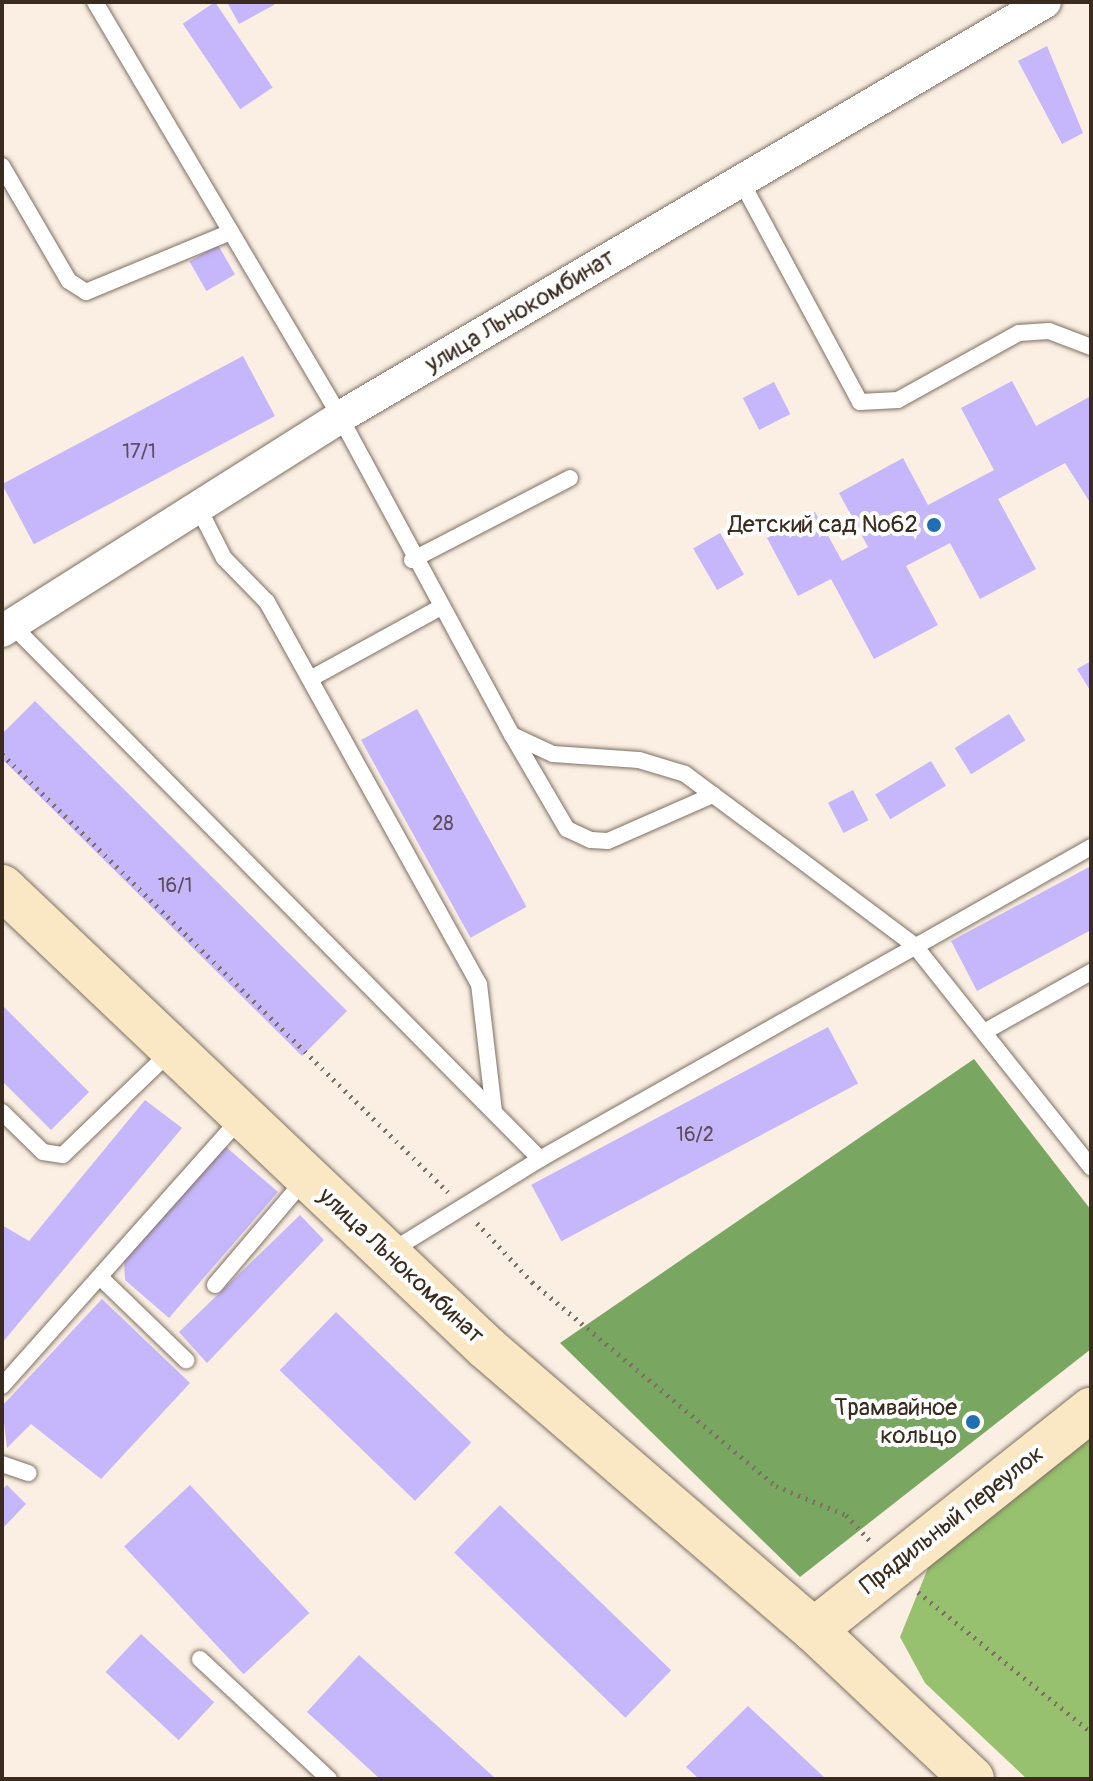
<!DOCTYPE html>
<meta charset="utf-8">
<style>
body{margin:0}
#map{position:relative;width:1093px;height:1781px;overflow:hidden;background:#faefe2;font-family:Pangolin,sans-serif}
div>[style]{position:absolute}
[style*='--x']{left:calc(var(--x)*1px);top:calc(var(--y)*1px);width:calc(var(--w)*1px);rotate:calc(var(--a)*1deg)}
.green>*{inset:0;background:#97c16e}
.forest>*{inset:0;background:#79a761}
.building>*{inset:0;background:#c6b6fc;transform-origin:0 0}
.path>*{height:5px;margin-top:-2.5px;transform-origin:0;background:repeating-linear-gradient(90deg,#7e6f63 0 2px,transparent 0 8px)}
.roads{filter:drop-shadow(0 0 2px #7e6f63) drop-shadow(0 0 2px #7e6f63)}
.lane>*{height:16px;margin:-8px;padding:0 8px;transform-origin:8px;border-radius:8px;background:#fff}
.street>*{height:32px;margin:-16px;padding:0 16px;transform-origin:16px;border-radius:16px;background:#fff}
.secondary>*{height:44px;margin:-22px;padding:0 22px;transform-origin:22px;border-radius:22px;background:#fae7c3}
.dots>*{width:22px;height:22px;translate:-50% -50%;box-sizing:border-box;border:4px solid #fff;border-radius:50%}
span{translate:-50% -50%;white-space:nowrap;text-align:center;line-height:1.15;-webkit-text-stroke:8px #fff;paint-order:stroke}
.number-label{font-size:20px;color:#5e4d56}
.number-label span{-webkit-text-stroke-width:0}
.street-label{font-size:24px;color:#3b2a1e}
.poi-label{font-size:24px;color:#3b2a1e}
.right{translate:-100% -50%;text-align:right}
.frame{position:absolute;inset:0;border:4px solid #3b2a1e;pointer-events:none}
</style>
<div id="map">
<div class="green">
<div style="clip-path:polygon(1091px 1433px,1091px 1779px,1027px 1779px,925px 1683px,900px 1637px,928px 1568px)"></div>
</div>
<div class="forest">
<div style="clip-path:polygon(974px 1059px,1091px 1210px,1091px 1349px,800px 1577px,560px 1343px)"></div>
</div>
<div class="building">
<div style="left:215px;top:2px;width:103px;height:39px;rotate:56deg"></div>
<div style="clip-path:polygon(227px 2px,273px 2px,274px 5px,239px 24px)"></div>
<div style="clip-path:polygon(1047px 46px,1083px 133px,1062px 144px,1018px 61px)"></div>
<div style="left:218px;top:245px;width:34px;height:33px;rotate:60deg"></div>
<div style="left:243px;top:356px;width:68px;height:273px;rotate:62deg"></div>
<div style="clip-path:polygon(1012px 381px,1036px 426px,1091px 396px,1091px 504px,1065px 463px,998px 499px,1036px 569px,980px 599px,950px 543px,906px 566px,938px 625px,874px 659px,831px 579px,798px 596px,767px 538px,815px 512px,842px 561px,868px 547px,839px 493px,903px 458px,928px 505px,994px 470px,961px 408px)"></div>
<div style="left:774px;top:382px;width:36px;height:35px;rotate:63deg"></div>
<div style="left:720px;top:533px;width:48px;height:31px;rotate:60deg"></div>
<div style="clip-path:polygon(1091px 661px,1091px 692px,1077px 669px)"></div>
<div style="clip-path:polygon(35px 701px,347px 1011px,302px 1056px,2px 759px,2px 734px)"></div>
<div style="left:417px;top:709px;width:226px;height:64px;rotate:61deg"></div>
<div style="left:1009px;top:714px;width:31px;height:64px;rotate:58deg"></div>
<div style="left:931px;top:761px;width:29px;height:65px;rotate:59deg"></div>
<div style="left:853px;top:790px;width:34px;height:28px;rotate:63deg"></div>
<div style="clip-path:polygon(1091px 866px,1091px 930px,977px 991px,951px 941px)"></div>
<div style="clip-path:polygon(2px 1005px,89px 1092px,51px 1130px,2px 1081px)"></div>
<div style="left:828px;top:1027px;width:64px;height:336px;rotate:62deg"></div>
<div style="clip-path:polygon(145px 1100px,182px 1128px,2px 1343px,2px 1225px,29px 1241px)"></div>
<div style="clip-path:polygon(225px 1146px,278px 1192px,169px 1318px,125px 1280px,124px 1261px)"></div>
<div style="clip-path:polygon(300px 1215px,324px 1240px,207px 1363px,179px 1332px)"></div>
<div style="clip-path:polygon(102px 1299px,190px 1383px,101px 1479px,31px 1424px,7px 1448px,2px 1406px)"></div>
<div style="left:336px;top:1312px;width:188px;height:81px;rotate:44deg"></div>
<div style="clip-path:polygon(7px 1485px,26px 1504px,2px 1529px,2px 1490px)"></div>
<div style="left:190px;top:1485px;width:175px;height:90px;rotate:47deg"></div>
<div style="left:500px;top:1505px;width:238px;height:66px;rotate:44deg"></div>
<div style="left:141px;top:1634px;width:100px;height:52px;rotate:43deg"></div>
<div style="clip-path:polygon(359px 1655px,496px 1779px,380px 1779px,307px 1712px)"></div>
<div style="clip-path:polygon(748px 1706px,826px 1779px,699px 1779px,686px 1767px)"></div>
</div>
<div class="path">
<div style="--x:2;--y:754;--w:625;--a:44.48"></div>
<div style="--x:477;--y:1223;--w:81;--a:47"></div>
<div style="--x:532;--y:1282;--w:318;--a:39.9"></div>
<div style="--x:776;--y:1486;--w:76;--a:22.5"></div>
<div style="--x:846;--y:1515;--w:35;--a:47"></div>
<div style="--x:918;--y:1592;--w:223;--a:39"></div>
</div>
<div class="roads">
<div class="lane">
<div style="--x:95;--y:2;--w:482;--a:59.4"></div>
<div style="--x:340;--y:417;--w:362;--a:61.6"></div>
<div style="--x:512;--y:735;--w:45;--a:24.9"></div>
<div style="--x:553;--y:754;--w:86;--a:4"></div>
<div style="--x:639;--y:760;--w:48;--a:16.9"></div>
<div style="--x:685;--y:774;--w:121;--a:36.6"></div>
<div style="--x:782;--y:846;--w:166;--a:36.9"></div>
<div style="--x:915;--y:946;--w:283;--a:51.5"></div>
<div style="--x:2;--y:166;--w:133;--a:59.8"></div>
<div style="--x:69;--y:281;--w:20;--a:33"></div>
<div style="--x:86;--y:292;--w:157;--a:-22.5"></div>
<div style="--x:741;--y:181;--w:251;--a:61.7"></div>
<div style="--x:860;--y:402;--w:38;--a:-3"></div>
<div style="--x:898;--y:400;--w:138;--a:-29"></div>
<div style="--x:1019;--y:333;--w:30;--a:-4"></div>
<div style="--x:1049;--y:331;--w:45;--a:20.9"></div>
<div style="--x:198;--y:507;--w:57;--a:63"></div>
<div style="--x:224;--y:558;--w:62;--a:45.7"></div>
<div style="--x:267;--y:602;--w:437;--a:61"></div>
<div style="--x:479;--y:984;--w:128;--a:83.3"></div>
<div style="--x:412;--y:560;--w:178;--a:-27.4"></div>
<div style="--x:12;--y:625;--w:751;--a:45.32"></div>
<div style="--x:540;--y:1159;--w:633;--a:-29.52"></div>
<div style="--x:310;--y:679;--w:147;--a:-28.8"></div>
<div style="--x:512;--y:735;--w:109;--a:59.7"></div>
<div style="--x:567;--y:829;--w:26;--a:25"></div>
<div style="--x:591;--y:840;--w:17;--a:3"></div>
<div style="--x:608;--y:841;--w:115;--a:-23.7"></div>
<div style="--x:984;--y:1032;--w:123;--a:-29.3"></div>
<div style="--x:2;--y:1112;--w:57;--a:44.3"></div>
<div style="--x:43;--y:1152;--w:20;--a:9"></div>
<div style="--x:63;--y:1155;--w:150;--a:-43.9"></div>
<div style="--x:388;--y:1253;--w:179;--a:-31.7"></div>
<div style="--x:100;--y:1277;--w:120;--a:44"></div>
<div style="--x:215;--y:1285;--w:142;--a:-49.6"></div>
<div style="--x:2;--y:1386;--w:361;--a:-48.3"></div>
<div style="--x:2;--y:1464;--w:28;--a:19"></div>
<div style="--x:200;--y:1659;--w:176;--a:42.9"></div>
</div>
<div class="street">
<div style="--x:2;--y:631;--w:400;--a:-32.3"></div>
<div style="--x:340;--y:417;--w:818;--a:-30.48"></div>
</div>
<div class="secondary">
<div style="--x:2;--y:887;--w:669;--a:43.55"></div>
<div style="--x:487;--y:1348;--w:432;--a:40.8"></div>
<div style="--x:814;--y:1630;--w:217;--a:43.3"></div>
<div style="--x:814;--y:1630;--w:354;--a:-38.5"></div>
</div>
</div>
<div class="dots">
<div style="left:934px;top:525px;background:#1f6fb2"></div>
<div style="left:973px;top:1422px;background:#1f6fb2"></div>
</div>
<div class="number-label">
<span style="left:139px;top:451px">17/1</span>
<span style="left:443px;top:823px">28</span>
<span style="left:175px;top:885px">16/1</span>
<span style="left:695px;top:1134px">16/2</span>
</div>
<div class="street-label">
<span style="left:520px;top:311px;rotate:-31deg">улица Льнокомбинат</span>
<span style="left:401px;top:1266px;rotate:43deg">улица Льнокомбинат</span>
<span style="left:952px;top:1520px;rotate:-38deg">Прядильный переулок</span>
</div>
<div class="poi-label">
<span class="right" style="left:918px;top:525px">Детский сад №62</span>
<span class="right" style="left:957px;top:1422px">Трамвайное<br>кольцо</span>
</div>
<div class="frame"></div>
</div>
